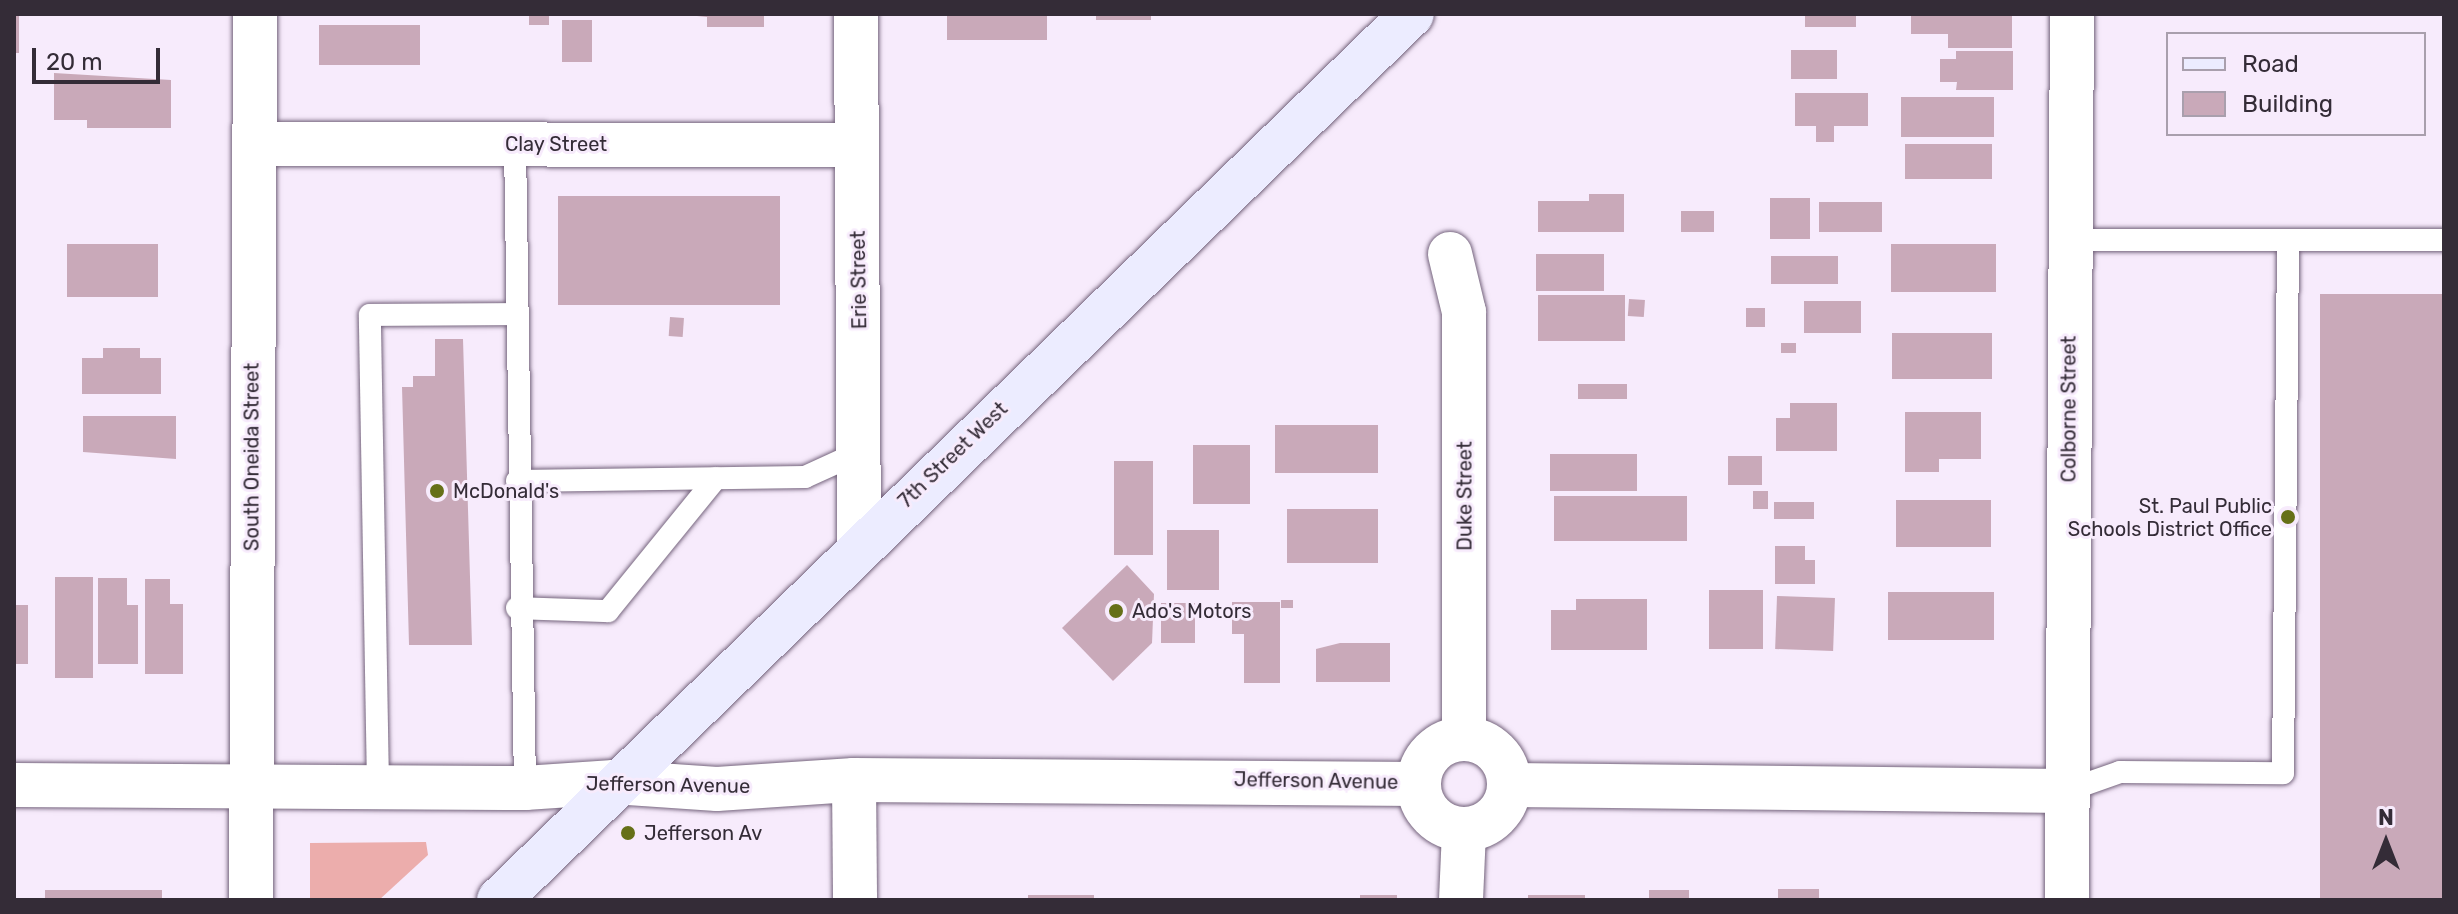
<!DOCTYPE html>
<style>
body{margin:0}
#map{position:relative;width:2458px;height:914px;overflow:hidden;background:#f7ebfc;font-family:Rubik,sans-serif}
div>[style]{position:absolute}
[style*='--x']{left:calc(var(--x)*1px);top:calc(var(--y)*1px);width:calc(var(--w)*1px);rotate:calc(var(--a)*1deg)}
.green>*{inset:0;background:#ecadac}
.building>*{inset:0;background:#c9a9b9;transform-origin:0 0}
.roads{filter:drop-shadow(0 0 2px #75647d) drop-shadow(0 0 2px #75647d)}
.service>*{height:22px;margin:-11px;padding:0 11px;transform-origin:11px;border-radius:11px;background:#fff}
.minor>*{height:44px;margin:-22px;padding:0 22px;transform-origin:22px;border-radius:22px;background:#fff}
.minor>.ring{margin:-22px;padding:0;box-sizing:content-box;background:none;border:44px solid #fff;border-radius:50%}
.tertiary>*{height:44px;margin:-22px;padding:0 22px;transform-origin:22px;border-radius:22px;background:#fff}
.secondary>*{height:44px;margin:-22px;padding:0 22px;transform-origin:22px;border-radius:22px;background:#ececff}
.dots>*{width:22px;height:22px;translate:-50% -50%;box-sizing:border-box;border:4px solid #f7ebfc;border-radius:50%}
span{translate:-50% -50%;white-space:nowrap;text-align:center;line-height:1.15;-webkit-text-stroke:6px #f7ebfc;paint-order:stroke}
.street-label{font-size:20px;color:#342c37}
.poi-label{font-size:20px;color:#342c37}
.left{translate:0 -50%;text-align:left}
.right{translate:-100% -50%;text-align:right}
.frame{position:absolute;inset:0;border:16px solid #342c37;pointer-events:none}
.legend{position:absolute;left:2166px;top:32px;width:260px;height:104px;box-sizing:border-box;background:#f7ebfc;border:2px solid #a99fad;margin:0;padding:10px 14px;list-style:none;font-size:24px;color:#342c37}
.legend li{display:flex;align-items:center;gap:16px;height:40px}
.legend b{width:40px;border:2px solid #a99fad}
.north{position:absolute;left:2346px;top:802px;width:80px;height:80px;-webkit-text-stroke:6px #f7ebfc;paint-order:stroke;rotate:0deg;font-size:22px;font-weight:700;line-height:32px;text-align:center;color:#342c37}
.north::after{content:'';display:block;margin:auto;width:28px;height:36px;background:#342c37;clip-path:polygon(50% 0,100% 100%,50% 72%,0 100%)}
.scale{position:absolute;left:32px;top:48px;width:128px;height:36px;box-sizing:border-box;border:4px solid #342c37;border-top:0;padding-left:10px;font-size:24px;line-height:28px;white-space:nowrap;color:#342c37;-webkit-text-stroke:6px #f7ebfc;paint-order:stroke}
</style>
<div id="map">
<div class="green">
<div style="clip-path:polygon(426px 842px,428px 855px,379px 900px,310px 900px,310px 843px)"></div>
</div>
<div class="building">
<div style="left:14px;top:14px;width:5px;height:39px"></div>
<div style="left:529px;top:14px;width:20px;height:11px"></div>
<div style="clip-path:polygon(677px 14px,764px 14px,764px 27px,707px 27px,707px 17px)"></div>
<div style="left:947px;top:14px;width:100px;height:26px"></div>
<div style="left:1096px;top:14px;width:55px;height:6px"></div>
<div style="left:1805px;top:14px;width:51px;height:13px"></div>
<div style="clip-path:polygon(1911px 14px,2012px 14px,2012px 48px,1948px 48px,1948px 34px,1911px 34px)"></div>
<div style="left:562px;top:20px;width:30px;height:42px"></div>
<div style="left:319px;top:25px;width:101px;height:40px"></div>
<div style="left:1791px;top:50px;width:46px;height:29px"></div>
<div style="clip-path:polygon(1956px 51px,2013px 51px,2013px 90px,1956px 90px,1957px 82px,1940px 82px,1940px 59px,1956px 59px)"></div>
<div style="clip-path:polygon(54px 73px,171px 80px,171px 128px,87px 128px,87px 120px,54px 120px)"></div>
<div style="clip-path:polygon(1795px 93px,1868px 93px,1868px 126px,1834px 126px,1834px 142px,1816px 142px,1816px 126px,1795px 126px)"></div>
<div style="left:1901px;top:97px;width:93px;height:40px"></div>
<div style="left:1905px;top:144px;width:87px;height:35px"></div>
<div style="clip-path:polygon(1589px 194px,1624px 194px,1624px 232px,1538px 232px,1538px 201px,1589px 201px)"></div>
<div style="left:558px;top:196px;width:222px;height:109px"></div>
<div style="left:1770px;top:198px;width:40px;height:41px"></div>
<div style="left:1819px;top:202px;width:63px;height:30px"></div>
<div style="left:1681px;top:211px;width:33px;height:21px"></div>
<div style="left:67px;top:244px;width:91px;height:53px"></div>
<div style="left:1891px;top:244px;width:105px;height:48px"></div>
<div style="left:1536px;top:254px;width:68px;height:37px"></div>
<div style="left:1771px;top:256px;width:67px;height:28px"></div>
<div style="left:2444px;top:294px;width:606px;height:124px;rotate:90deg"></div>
<div style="left:1538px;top:295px;width:87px;height:46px"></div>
<div style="left:1629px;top:299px;width:16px;height:17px;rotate:4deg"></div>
<div style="left:1804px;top:301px;width:57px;height:32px"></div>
<div style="left:1746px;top:308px;width:19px;height:19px"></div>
<div style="left:670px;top:317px;width:14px;height:19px;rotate:4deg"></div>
<div style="left:1892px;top:333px;width:100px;height:46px"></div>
<div style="clip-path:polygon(435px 339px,463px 339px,472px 645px,409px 645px,402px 387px,413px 387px,413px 376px,435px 376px)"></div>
<div style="left:1781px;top:343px;width:15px;height:10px"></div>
<div style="clip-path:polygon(103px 348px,140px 348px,140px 358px,161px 358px,161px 394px,82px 394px,82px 358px,103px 358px)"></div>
<div style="left:1578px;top:384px;width:49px;height:15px"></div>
<div style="clip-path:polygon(1790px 403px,1837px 403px,1837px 451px,1776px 451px,1776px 418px,1790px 418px)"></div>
<div style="clip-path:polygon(1905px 412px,1981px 412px,1981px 459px,1939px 459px,1939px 472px,1905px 472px)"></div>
<div style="clip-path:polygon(83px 416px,176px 416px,176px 459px,83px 452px)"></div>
<div style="left:1275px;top:425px;width:103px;height:48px"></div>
<div style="left:1193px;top:445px;width:57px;height:59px"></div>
<div style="left:1550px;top:454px;width:87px;height:37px"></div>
<div style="left:1728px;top:456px;width:34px;height:29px"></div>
<div style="left:1114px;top:461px;width:39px;height:94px"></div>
<div style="left:1753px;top:491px;width:15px;height:18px"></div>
<div style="left:1554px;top:496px;width:133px;height:45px"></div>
<div style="left:1896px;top:500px;width:95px;height:47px"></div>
<div style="left:1774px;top:502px;width:40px;height:17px"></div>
<div style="left:1287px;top:509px;width:91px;height:54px"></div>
<div style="left:1167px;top:530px;width:52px;height:60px"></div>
<div style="clip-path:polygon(1775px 546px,1805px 546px,1805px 560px,1815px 560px,1815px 584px,1775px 584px)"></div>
<div style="clip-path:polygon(1127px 565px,1154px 594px,1152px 643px,1113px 681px,1062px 628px)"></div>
<div style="left:55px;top:577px;width:38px;height:101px"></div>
<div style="clip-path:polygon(98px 578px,127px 578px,127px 605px,138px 605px,138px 664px,98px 664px)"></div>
<div style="clip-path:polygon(145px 579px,170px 579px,170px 604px,183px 604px,183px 674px,145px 674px)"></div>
<div style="left:1709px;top:590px;width:54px;height:59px"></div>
<div style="left:1888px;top:592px;width:106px;height:48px"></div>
<div style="left:1777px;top:596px;width:58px;height:53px;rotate:2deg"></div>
<div style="clip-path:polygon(1576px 599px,1647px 599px,1647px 650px,1551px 650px,1551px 610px,1576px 610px)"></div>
<div style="left:1293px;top:600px;width:8px;height:12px;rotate:90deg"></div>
<div style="clip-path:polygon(1232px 602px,1280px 602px,1280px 683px,1244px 683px,1244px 634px,1232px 634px)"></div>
<div style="left:1161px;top:603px;width:34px;height:40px"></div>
<div style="left:14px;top:605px;width:14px;height:59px"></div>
<div style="clip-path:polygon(1340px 643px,1390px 643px,1390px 682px,1316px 682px,1316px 649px)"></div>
<div style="left:1778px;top:889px;width:41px;height:11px"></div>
<div style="left:45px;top:890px;width:117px;height:10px"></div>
<div style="left:1649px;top:890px;width:40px;height:10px"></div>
<div style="left:1028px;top:895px;width:66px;height:5px"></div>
<div style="left:1360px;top:895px;width:37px;height:5px"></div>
<div style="left:1528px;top:895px;width:57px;height:5px"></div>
</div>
<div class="roads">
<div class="service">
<div style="--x:515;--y:144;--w:644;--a:89.11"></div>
<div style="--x:2071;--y:240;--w:373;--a:0"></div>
<div style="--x:517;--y:481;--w:288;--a:-0.8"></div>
<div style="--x:805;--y:477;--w:63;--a:-24.5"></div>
<div style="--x:517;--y:608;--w:91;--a:1.9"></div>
<div style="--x:608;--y:611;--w:171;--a:-50.9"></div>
<div style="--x:378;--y:785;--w:470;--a:-91"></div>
<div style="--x:370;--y:315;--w:147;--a:-0.4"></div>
<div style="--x:2066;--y:791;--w:57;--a:-19.4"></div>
<div style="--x:2120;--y:772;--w:163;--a:0.4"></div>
<div style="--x:2283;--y:773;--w:533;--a:-89.46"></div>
</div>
<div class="minor">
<div style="--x:856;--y:14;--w:532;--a:89.68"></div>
<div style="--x:255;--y:144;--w:601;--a:0.1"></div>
<div style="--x:1450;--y:254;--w:60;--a:76.4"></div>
<div style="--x:1464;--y:312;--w:427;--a:90"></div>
<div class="ring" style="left:1419px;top:739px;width:46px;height:46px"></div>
<div style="--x:854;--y:780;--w:120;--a:89.5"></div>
<div style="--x:614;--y:782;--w:103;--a:3.9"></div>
<div style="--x:717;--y:789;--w:137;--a:-3.8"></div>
<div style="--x:854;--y:780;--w:564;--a:0.41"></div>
<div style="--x:1509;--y:785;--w:557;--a:0.62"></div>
<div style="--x:251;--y:900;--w:886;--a:-89.74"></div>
<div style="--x:1461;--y:900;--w:70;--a:-87.5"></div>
<div style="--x:2067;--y:900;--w:886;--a:-89.68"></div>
</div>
<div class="tertiary">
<div style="--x:14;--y:785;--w:511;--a:0.34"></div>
<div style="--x:525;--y:788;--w:89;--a:-3.9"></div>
</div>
<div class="secondary">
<div style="--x:499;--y:900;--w:1272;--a:-44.14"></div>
</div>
</div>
<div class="dots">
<div style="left:437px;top:491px;background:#667018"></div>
<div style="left:2288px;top:517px;background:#667018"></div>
<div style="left:1116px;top:611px;background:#667018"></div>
<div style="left:628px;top:833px;background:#667018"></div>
</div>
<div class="street-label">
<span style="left:556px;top:144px">Clay Street</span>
<span style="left:859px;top:280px;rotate:-91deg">Erie Street</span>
<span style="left:2069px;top:409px;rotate:-90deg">Colborne Street</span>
<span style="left:953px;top:455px;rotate:-44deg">7th Street West</span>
<span style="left:252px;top:457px;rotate:-90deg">South Oneida Street</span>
<span style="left:1465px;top:496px;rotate:-90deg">Duke Street</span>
<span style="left:1316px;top:781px;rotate:1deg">Jefferson Avenue</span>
<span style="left:668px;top:785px;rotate:1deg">Jefferson Avenue</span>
</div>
<div class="poi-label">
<span class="left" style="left:453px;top:491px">McDonald's</span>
<span class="right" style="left:2272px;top:518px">St. Paul Public<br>Schools District Office</span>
<span class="left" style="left:1132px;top:611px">Ado's Motors</span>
<span class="left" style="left:644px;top:833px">Jefferson Av</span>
</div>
<div class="frame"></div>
<ul class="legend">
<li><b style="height:10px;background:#ececff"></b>Road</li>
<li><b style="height:22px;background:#c9a9b9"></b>Building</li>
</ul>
<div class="north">N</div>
<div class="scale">20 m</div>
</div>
